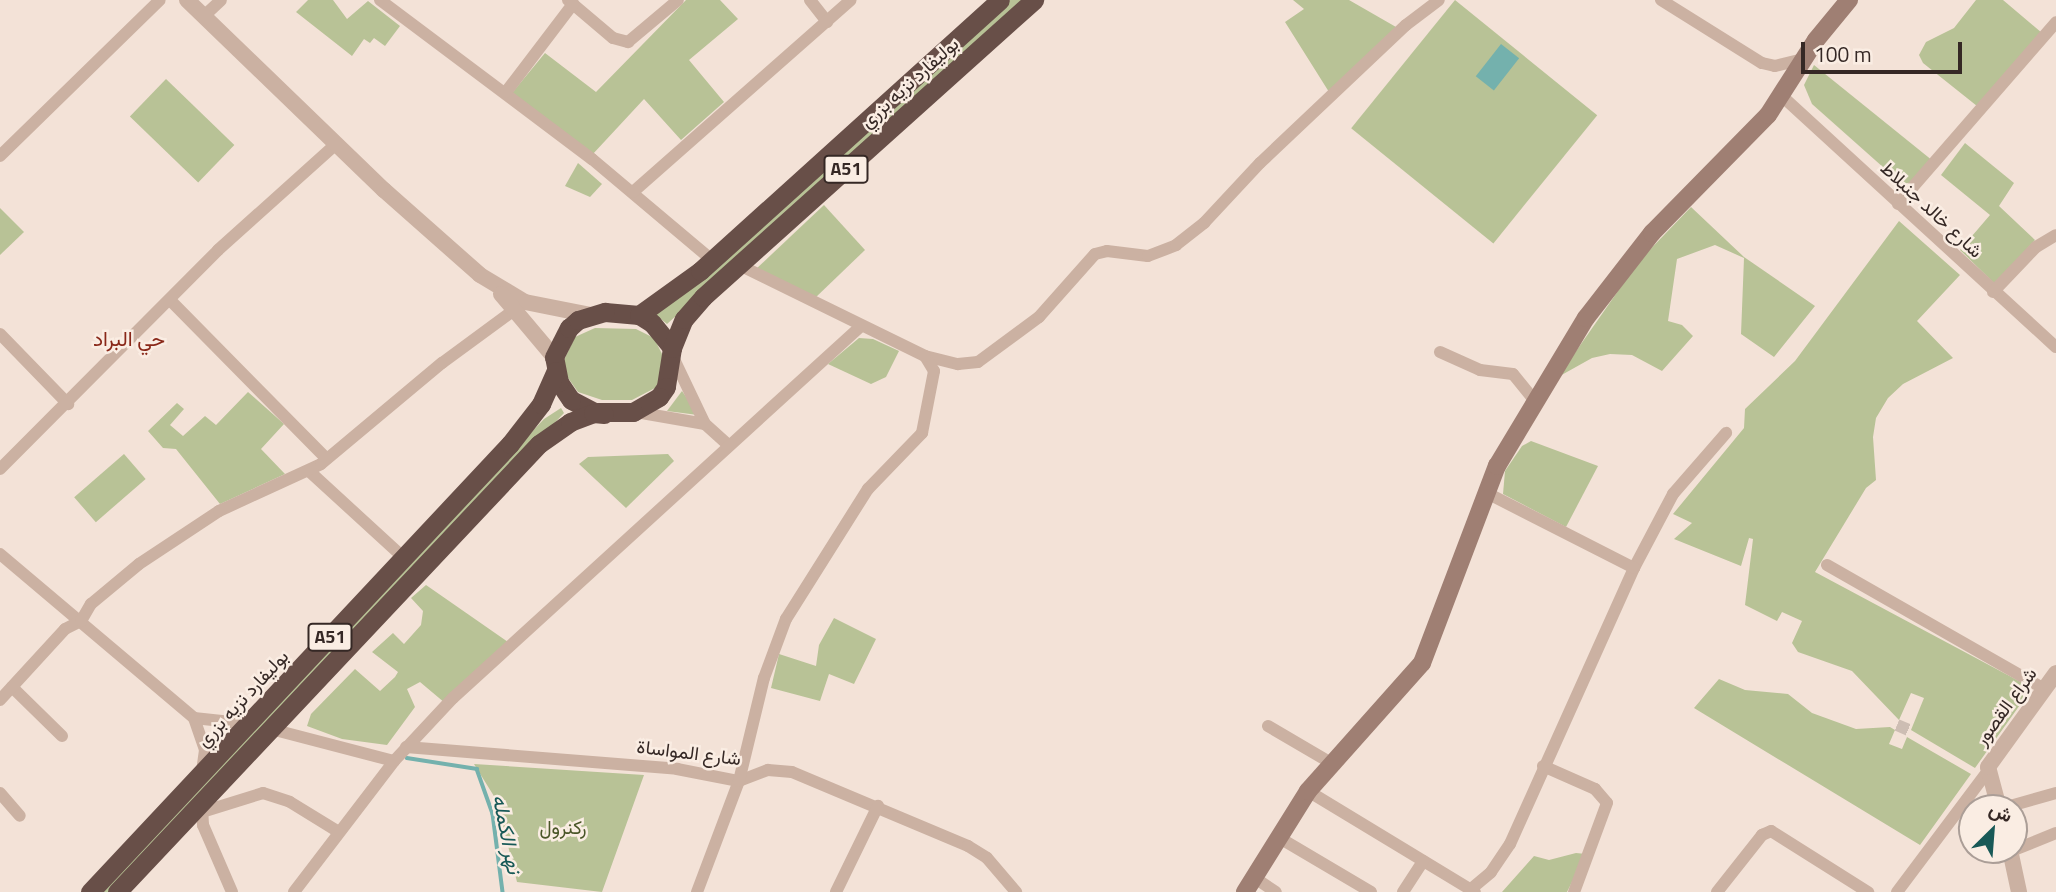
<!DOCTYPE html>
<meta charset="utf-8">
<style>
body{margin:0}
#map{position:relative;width:2056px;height:892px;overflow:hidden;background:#f3e2d7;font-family:"Titillium Web",Vazirmatn,sans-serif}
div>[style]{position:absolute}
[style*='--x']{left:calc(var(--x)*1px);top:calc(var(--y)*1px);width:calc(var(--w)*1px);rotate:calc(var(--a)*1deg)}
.green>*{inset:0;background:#b8c296;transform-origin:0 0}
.water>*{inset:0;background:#74b1ad;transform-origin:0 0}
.stream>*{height:3.5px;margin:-1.75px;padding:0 1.75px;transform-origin:1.75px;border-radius:1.75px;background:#74b1ad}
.minor-tunnel>*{height:12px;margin-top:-6px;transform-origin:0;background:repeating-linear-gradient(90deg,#cdbdb3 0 12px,transparent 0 18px)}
.minor>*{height:12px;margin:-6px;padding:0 6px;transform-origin:6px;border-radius:6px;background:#cbb1a2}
.tertiary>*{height:16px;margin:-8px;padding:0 8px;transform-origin:8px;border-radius:8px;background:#cbb1a2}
.secondary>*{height:18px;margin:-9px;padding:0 9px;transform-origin:9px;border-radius:9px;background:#9f7f73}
.trunk>*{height:19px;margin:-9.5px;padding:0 9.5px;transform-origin:9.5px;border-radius:9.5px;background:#684f48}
span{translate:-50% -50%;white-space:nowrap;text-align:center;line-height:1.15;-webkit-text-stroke:5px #faede3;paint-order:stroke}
.shield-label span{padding:2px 5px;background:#faede3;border:2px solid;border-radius:5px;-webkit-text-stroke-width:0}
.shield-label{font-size:18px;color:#352825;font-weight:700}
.street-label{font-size:19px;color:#352825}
.park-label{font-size:19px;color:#495527}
.neighbourhood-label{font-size:21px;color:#892819}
.water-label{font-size:21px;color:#185957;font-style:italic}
.north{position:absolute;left:1958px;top:794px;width:70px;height:70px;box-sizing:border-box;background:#faede3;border:2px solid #ab9e97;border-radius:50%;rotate:25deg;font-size:19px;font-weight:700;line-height:28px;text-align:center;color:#352825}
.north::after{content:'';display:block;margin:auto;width:24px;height:32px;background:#185957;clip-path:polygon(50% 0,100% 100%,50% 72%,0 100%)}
.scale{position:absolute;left:1801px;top:42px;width:161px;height:32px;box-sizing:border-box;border:4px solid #352825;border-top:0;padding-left:9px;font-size:21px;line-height:24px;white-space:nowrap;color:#352825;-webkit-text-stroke:5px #faede3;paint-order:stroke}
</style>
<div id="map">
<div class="green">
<div style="clip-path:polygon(308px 0,333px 0,347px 19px,368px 1px,400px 26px,385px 46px,374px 38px,370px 43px,364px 39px,352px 56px,296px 12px)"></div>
<div style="clip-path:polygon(686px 0,720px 0,738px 19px,689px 60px,724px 102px,681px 140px,644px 99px,592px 155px,512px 93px,545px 53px,596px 92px)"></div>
<div style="clip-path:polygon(1010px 0,1025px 0,667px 324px,655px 314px,744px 243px)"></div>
<div style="clip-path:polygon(1293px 0,1349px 0,1396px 27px,1329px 92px,1285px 22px,1304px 9px)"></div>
<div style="left:1455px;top:0;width:183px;height:165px;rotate:39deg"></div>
<div style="clip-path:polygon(1976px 0,2003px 0,2042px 33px,1977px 106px,1923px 63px,1919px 55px,1926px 42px,1954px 28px)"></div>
<div style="clip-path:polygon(1814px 65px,1933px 161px,1914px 182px,1902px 184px,1812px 104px,1804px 85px)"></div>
<div style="left:166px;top:79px;width:95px;height:52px;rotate:44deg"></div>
<div style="clip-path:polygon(1965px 143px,2014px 183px,1999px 206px,2035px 240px,1995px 284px,1960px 250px,1990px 215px,1941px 175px)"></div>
<div style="clip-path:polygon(578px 163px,602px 184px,590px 197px,565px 186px)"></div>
<div style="clip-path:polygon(824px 205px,865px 250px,814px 299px,755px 270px)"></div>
<div style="clip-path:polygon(1691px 207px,1744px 257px,1815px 306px,1774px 357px,1741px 334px,1744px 258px,1715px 245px,1677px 259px,1668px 321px,1682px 325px,1693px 336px,1662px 371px,1632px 355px,1610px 354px,1592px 358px,1558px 377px,1639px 261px)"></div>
<div style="clip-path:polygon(0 208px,24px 232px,0 255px)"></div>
<div style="clip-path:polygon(1899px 221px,1960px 275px,1917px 321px,1953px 358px,1903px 384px,1888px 398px,1876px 418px,1873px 437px,1876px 480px,1866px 488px,1815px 572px,2032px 688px,1975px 768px,1911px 730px,1924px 698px,1911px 693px,1899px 720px,1852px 671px,1798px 652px,1792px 643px,1802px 621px,1782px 612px,1777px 621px,1745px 605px,1753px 539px,1749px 538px,1741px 566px,1674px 539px,1692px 523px,1673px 514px,1744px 428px,1745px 409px,1795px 361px)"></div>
<div style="clip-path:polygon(595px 328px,636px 329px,654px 338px,664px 358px,657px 387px,632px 400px,602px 400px,578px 392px,566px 375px,564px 360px,575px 337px)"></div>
<div style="clip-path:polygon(859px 338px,873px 339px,899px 351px,886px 377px,871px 384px,828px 364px)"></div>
<div style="clip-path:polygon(682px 391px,691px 404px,698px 415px,667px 411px)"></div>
<div style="clip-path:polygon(248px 392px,284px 424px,261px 449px,285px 474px,220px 504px,176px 449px,163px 448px,148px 431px,177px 403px,184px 409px,170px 425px,183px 436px,205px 416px,216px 425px)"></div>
<div style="clip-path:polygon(561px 408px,564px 413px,110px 892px,97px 892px,544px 419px)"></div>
<div style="clip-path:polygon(1531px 441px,1598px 466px,1566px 527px,1503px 494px,1505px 471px,1522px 446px)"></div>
<div style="left:124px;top:454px;width:33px;height:66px;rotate:49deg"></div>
<div style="clip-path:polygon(668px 454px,674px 461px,626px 508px,579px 464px,588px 457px)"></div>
<div style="clip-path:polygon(426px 585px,508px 642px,445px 703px,420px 682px,407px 689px,415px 707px,387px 745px,342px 739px,307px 726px,311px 714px,355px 669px,380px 691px,395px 677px,398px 672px,372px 652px,393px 633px,404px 644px,421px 625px,423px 611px,411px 598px)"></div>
<div style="clip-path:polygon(834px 618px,876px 639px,854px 684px,829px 674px,820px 701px,771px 688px,779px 654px,816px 666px,819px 645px)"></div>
<div style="clip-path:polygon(1719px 679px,1745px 690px,1788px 694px,1812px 713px,1856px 729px,1890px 727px,1895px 730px,1889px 744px,1902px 749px,1907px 737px,1971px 774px,1920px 845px,1694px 708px)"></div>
<div style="clip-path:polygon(474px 764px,644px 775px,602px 892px,517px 882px,497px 801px)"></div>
<div style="clip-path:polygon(1576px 853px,1586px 854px,1567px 892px,1502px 892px,1534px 856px,1549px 860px)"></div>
</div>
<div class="water">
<div style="left:1501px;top:44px;width:23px;height:41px;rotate:38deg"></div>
</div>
<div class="stream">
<div style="--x:407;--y:758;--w:71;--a:8.9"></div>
<div style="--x:477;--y:769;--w:48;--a:70.4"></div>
<div style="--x:493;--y:814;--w:79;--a:82.7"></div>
</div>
<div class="minor-tunnel">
<div style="--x:1897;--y:725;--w:15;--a:23"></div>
</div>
<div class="minor">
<div style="--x:380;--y:0;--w:265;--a:36.9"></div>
<div style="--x:592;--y:159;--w:157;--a:40.1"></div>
<div style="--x:568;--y:0;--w:59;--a:40.2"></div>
<div style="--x:613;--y:38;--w:16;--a:15"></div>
<div style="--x:628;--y:42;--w:65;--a:-40"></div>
<div style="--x:810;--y:0;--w:28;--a:52"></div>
<div style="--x:1661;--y:0;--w:119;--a:32"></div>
<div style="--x:1762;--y:63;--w:13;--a:13"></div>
<div style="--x:1775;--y:66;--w:30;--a:-14"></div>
<div style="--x:204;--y:16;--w:23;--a:-43"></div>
<div style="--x:506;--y:92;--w:111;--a:-52.7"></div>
<div style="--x:1783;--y:97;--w:370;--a:42.5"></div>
<div style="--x:0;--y:156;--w:223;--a:-44.3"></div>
<div style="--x:633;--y:192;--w:290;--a:-41.4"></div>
<div style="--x:1898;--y:204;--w:241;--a:-49"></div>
<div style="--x:1993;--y:292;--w:62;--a:-46.3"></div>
<div style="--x:2036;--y:247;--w:23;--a:-31"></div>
<div style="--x:170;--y:300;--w:223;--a:45.4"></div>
<div style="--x:0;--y:334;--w:98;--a:45.8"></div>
<div style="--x:1440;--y:352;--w:44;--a:24.2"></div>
<div style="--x:1480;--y:370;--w:33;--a:7"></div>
<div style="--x:1513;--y:374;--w:35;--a:51"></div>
<div style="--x:925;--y:356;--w:34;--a:14"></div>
<div style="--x:958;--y:364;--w:20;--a:-6"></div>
<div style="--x:978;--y:362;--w:76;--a:-36.4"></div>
<div style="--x:1039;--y:317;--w:84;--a:-48.4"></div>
<div style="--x:1095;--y:254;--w:12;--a:-14"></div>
<div style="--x:1107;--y:251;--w:41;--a:7"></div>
<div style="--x:1148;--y:256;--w:30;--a:-21"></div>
<div style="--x:1176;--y:245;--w:36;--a:-38"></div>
<div style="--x:1204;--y:223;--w:82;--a:-47"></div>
<div style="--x:1260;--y:163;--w:201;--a:-43.4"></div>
<div style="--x:1406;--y:25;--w:41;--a:-37.1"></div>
<div style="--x:673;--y:357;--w:74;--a:64.5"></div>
<div style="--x:705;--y:424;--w:31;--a:42"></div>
<div style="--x:636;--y:412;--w:70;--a:9.9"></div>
<div style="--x:0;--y:469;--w:309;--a:-45.1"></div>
<div style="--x:218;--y:250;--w:159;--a:-41.9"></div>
<div style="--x:309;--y:471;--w:129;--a:42.5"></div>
<div style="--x:0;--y:554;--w:254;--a:40.2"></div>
<div style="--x:194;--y:718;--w:56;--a:6.1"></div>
<div style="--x:1827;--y:565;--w:249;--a:29.7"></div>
<div style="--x:1634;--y:568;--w:84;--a:-62.2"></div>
<div style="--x:1673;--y:494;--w:81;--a:-49"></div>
<div style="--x:12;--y:687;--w:70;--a:44.4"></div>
<div style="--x:0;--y:700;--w:96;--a:-47.5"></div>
<div style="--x:65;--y:629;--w:18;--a:-27"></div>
<div style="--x:81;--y:621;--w:20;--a:-60"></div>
<div style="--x:91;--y:604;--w:62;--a:-39.8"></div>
<div style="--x:139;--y:564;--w:96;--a:-33.5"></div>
<div style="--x:219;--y:511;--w:112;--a:-24.7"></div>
<div style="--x:321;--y:464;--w:158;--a:-39.9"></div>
<div style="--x:442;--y:363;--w:98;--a:-36.3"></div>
<div style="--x:194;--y:718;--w:34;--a:71"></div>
<div style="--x:205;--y:750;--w:22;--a:98"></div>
<div style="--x:1268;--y:726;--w:73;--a:30.4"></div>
<div style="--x:271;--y:729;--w:127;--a:14.6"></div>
<div style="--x:406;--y:747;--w:272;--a:4.6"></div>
<div style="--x:677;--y:769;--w:63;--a:11"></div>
<div style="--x:739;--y:781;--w:31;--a:-21"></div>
<div style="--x:768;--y:770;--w:24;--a:5"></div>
<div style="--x:792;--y:772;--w:191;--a:22.8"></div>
<div style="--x:968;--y:846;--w:22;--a:32"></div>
<div style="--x:987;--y:858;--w:45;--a:49.5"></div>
<div style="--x:1543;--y:766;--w:57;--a:23.9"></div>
<div style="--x:1595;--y:789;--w:18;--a:49"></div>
<div style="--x:1607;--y:803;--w:95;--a:110.3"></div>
<div style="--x:1308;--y:791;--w:195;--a:31.2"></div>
<div style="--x:0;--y:793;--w:30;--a:49"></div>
<div style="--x:202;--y:806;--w:19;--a:87"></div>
<div style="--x:203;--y:825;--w:73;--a:66.6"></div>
<div style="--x:2003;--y:808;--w:55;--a:-15.8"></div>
<div style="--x:202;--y:812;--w:64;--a:-17.3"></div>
<div style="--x:263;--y:793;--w:28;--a:18"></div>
<div style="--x:290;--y:802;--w:57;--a:31.5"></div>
<div style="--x:1278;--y:837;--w:108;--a:30.6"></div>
<div style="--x:2014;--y:850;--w:45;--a:-22"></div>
<div style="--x:1255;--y:878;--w:25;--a:34"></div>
<div style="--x:1471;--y:889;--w:26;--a:-40"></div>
<div style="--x:1491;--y:872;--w:34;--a:-56"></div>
<div style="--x:1510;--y:844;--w:303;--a:-65.8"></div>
<div style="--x:1634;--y:568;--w:167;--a:-153"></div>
<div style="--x:294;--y:892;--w:165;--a:-52.6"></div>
<div style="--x:394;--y:761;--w:86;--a:-46.9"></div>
<div style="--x:453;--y:698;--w:552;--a:-42.36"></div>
<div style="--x:697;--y:892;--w:119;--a:-69.3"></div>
<div style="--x:739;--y:781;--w:106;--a:-76.4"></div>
<div style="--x:764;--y:678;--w:63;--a:-69.6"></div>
<div style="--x:786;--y:619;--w:154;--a:-57.8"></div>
<div style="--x:868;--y:489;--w:78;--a:-46"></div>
<div style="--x:922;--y:433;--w:63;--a:-79"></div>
<div style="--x:934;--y:371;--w:17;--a:-121"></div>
<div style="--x:925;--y:356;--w:207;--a:-153.9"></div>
<div style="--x:836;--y:892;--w:96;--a:-64"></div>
<div style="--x:1403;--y:892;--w:37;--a:-57"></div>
<div style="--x:1717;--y:892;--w:73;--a:-51.7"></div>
<div style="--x:1762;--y:835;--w:10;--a:-24"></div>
<div style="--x:1771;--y:831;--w:115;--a:32.2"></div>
<div style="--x:1897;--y:892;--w:150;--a:-53.1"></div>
</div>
<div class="tertiary">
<div style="--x:187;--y:0;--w:274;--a:44"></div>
<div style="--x:384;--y:190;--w:128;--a:41.5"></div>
<div style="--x:480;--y:275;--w:52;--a:31"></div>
<div style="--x:525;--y:302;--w:66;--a:11.3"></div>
<div style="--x:501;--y:294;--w:82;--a:49.9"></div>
<div style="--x:1999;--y:808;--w:42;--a:-105"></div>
<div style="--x:1988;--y:767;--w:116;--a:-54.1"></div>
<div style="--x:2010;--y:850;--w:43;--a:77.9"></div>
</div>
<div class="secondary">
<div style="--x:1245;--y:892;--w:119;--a:-58"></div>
<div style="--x:1308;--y:791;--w:171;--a:-48.3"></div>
<div style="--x:1422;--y:663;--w:211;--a:-69.2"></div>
<div style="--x:1497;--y:466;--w:173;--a:-59"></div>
<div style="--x:1586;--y:318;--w:108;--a:-52.2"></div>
<div style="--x:1652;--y:233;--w:165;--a:-45.5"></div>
<div style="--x:1768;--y:115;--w:89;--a:-57.4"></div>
<div style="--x:1816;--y:40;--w:52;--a:-50.5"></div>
</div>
<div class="trunk">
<div style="--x:605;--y:312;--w:34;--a:5"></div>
<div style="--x:639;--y:315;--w:15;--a:32"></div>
<div style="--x:652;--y:323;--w:32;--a:51"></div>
<div style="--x:672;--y:348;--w:39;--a:99"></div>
<div style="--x:666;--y:387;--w:12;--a:125"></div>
<div style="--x:659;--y:397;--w:30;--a:150"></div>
<div style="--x:633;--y:412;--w:39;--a:180"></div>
<div style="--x:594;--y:412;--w:26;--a:-152"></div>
<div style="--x:571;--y:400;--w:22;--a:-124"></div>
<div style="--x:559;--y:382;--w:25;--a:-101"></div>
<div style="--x:554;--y:357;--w:33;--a:-63"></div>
<div style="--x:569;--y:328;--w:12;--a:-42"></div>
<div style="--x:578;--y:320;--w:28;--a:-17"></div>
<div style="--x:639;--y:315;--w:75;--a:-35.8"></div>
<div style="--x:700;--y:271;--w:404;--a:-42.1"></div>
<div style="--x:672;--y:348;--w:31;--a:-68"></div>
<div style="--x:684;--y:319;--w:29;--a:-49"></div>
<div style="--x:703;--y:297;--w:445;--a:-41.9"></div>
<div style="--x:90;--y:892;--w:614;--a:-46.85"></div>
<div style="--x:510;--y:444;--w:51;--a:-52.2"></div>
<div style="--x:541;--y:404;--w:36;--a:-66"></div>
<div style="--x:117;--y:892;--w:615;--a:-46.71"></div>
<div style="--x:539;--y:444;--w:38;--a:-35"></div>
<div style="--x:570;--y:422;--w:25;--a:-21"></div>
<div style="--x:593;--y:413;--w:11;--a:5"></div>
</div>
<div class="shield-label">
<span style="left:846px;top:169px">A51</span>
<span style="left:330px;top:637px">A51</span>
</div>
<div class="street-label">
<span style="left:909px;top:82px;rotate:-42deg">بوليفارد نزيه بزري</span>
<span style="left:1932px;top:209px;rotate:43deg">شارع خالد جنبلاط</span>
<span style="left:242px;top:698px;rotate:-47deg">بوليفارد نزيه بزري</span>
<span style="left:2005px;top:706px;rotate:-54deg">شراع القصور</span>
<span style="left:689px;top:752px;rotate:7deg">شارع المواساة</span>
</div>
<div class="park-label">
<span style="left:563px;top:827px">ركنرول</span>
</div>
<div class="neighbourhood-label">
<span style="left:129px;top:338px">حي البراد</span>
</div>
<div class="water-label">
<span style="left:508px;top:834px;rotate:79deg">نهر الكمله</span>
</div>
<div class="north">ش</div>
<div class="scale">100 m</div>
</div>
